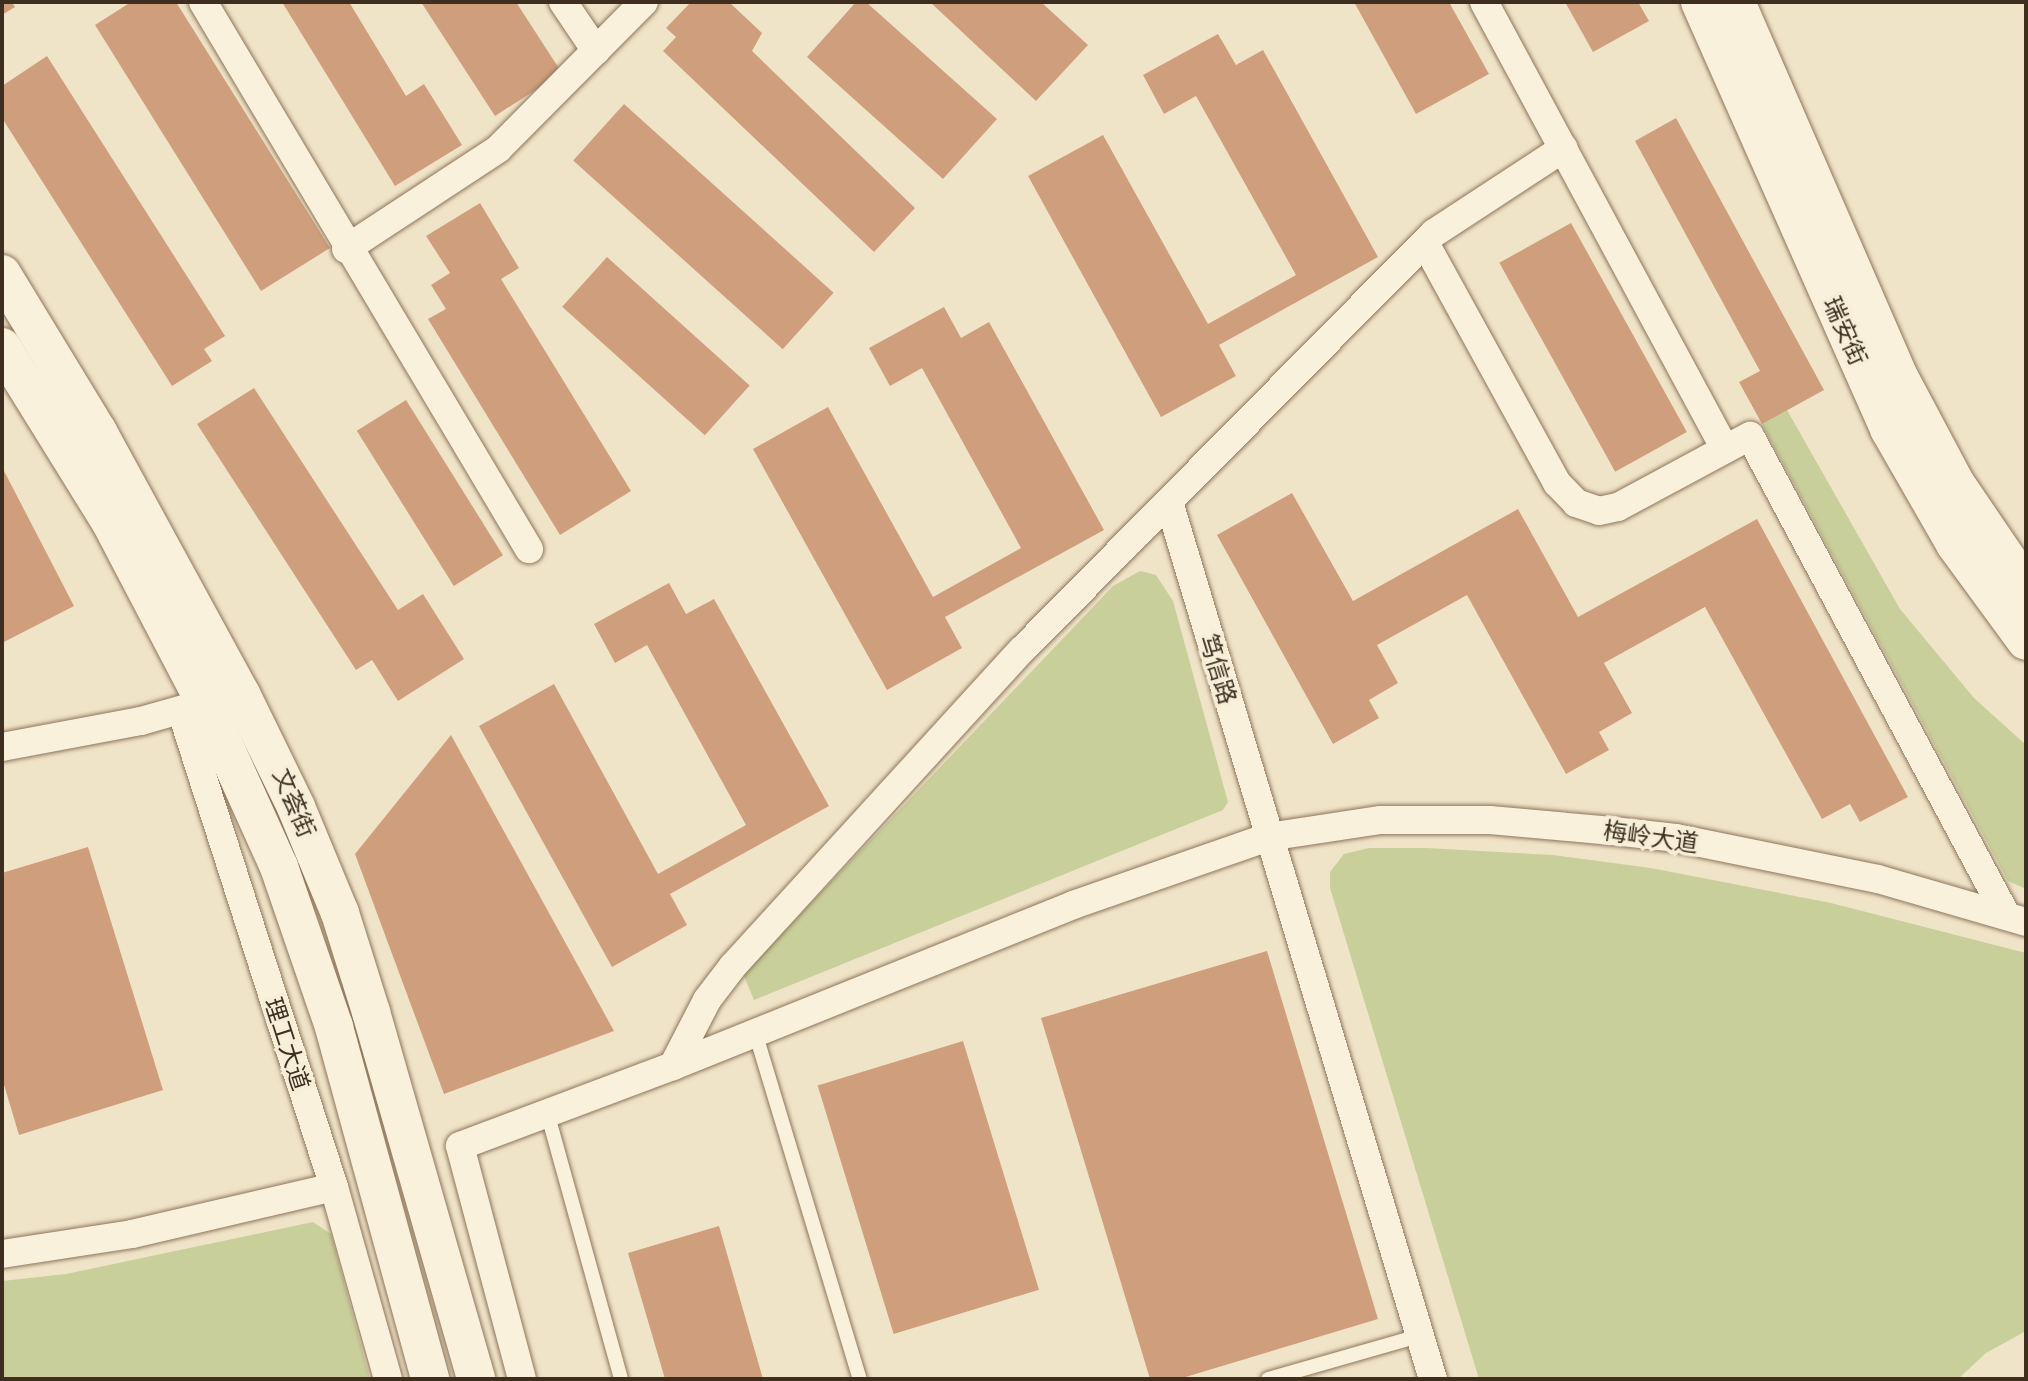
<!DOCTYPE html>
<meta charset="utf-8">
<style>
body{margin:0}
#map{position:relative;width:2028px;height:1381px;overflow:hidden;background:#f0e4c8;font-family:"Source Serif 4","Noto Sans SC",serif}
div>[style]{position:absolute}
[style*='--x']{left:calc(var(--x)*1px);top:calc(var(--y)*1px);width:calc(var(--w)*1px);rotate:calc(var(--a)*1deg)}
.green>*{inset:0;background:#c9cf9b}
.building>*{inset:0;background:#cf9f7d;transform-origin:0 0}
.roads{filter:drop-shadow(0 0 2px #8d765c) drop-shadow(0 0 2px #8d765c)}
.service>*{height:14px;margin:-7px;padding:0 7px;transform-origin:7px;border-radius:7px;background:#faf1dc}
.minor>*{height:28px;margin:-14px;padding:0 14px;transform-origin:14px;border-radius:14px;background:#faf1dc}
.secondary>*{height:38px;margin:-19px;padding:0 19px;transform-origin:19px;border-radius:19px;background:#faf1dc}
span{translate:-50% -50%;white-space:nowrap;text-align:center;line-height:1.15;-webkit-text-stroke:7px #f7eed8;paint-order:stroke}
.street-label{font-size:24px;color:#3d2e20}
.frame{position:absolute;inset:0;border:4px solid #3d2e20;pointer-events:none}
</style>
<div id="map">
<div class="green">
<div style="clip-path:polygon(1787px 410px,1900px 609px,1974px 698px,2026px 745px,2026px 889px,2008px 881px,1762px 424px)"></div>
<div style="clip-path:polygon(1140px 571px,1156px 575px,1173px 601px,1228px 802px,1223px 810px,754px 1000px,743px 974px,1113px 586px)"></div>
<div style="clip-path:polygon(1427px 848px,1553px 855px,1651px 868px,1831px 903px,2026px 953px,2026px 1331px,1986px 1353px,1958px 1379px,1479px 1379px,1330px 888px,1330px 872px,1344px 854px,1369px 848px)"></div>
<div style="clip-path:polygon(313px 1222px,331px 1234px,370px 1379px,2px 1379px,2px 1281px,66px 1274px)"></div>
</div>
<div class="building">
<div style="clip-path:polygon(2px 2px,12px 2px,15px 7px,2px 15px)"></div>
<div style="clip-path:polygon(131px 2px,176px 2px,330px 248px,261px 291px,95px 25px)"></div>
<div style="clip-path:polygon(282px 2px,349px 2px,406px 96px,424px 84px,462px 145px,395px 186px)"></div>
<div style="clip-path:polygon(421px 2px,516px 2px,562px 73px,495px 116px)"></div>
<div style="clip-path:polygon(691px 2px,729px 2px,762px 33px,752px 51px,915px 208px,874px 252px,663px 51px,676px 37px,666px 28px)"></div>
<div style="clip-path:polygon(856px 2px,866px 2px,997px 119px,943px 179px,807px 57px)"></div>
<div style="clip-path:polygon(930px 2px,1041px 2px,1088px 45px,1036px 101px)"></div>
<div style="clip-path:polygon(1354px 2px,1449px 2px,1489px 74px,1416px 114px)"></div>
<div style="clip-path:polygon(1565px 2px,1638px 2px,1649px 21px,1593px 52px)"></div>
<div style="clip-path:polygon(1218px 34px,1236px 65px,1263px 50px,1378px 257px,1219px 345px,1236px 376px,1161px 417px,1028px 176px,1103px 135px,1208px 324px,1296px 275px,1196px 96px,1164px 114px,1143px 75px)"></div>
<div style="clip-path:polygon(47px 56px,225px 336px,204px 349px,212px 361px,172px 386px,2px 118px,2px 86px)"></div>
<div style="left:624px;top:104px;width:282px;height:76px;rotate:42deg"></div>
<div style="clip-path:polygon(1676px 118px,1824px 390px,1762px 424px,1739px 382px,1760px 371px,1635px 141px)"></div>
<div style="clip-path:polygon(480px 203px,519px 268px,501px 279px,631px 491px,560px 535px,428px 319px,446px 309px,431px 285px,450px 273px,426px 236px)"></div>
<div style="left:1571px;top:223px;width:239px;height:82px;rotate:61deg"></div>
<div style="left:607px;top:257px;width:192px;height:67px;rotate:42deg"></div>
<div style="clip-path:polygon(944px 307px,961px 338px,989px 322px,1104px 530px,945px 617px,962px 648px,887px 690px,753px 449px,828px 407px,933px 597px,1021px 548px,922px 368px,890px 386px,869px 348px)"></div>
<div style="clip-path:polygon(254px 388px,398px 610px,423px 594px,464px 659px,398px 701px,372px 660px,356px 670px,197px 424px)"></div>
<div style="left:406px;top:400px;width:183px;height:58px;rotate:58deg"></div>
<div style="clip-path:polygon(2px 467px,74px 606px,4px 642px,2px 637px)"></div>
<div style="clip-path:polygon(1292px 493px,1353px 601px,1518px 509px,1578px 617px,1757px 519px,1908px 797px,1860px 822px,1850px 804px,1822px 819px,1705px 607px,1604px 663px,1632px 713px,1599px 732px,1609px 750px,1566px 774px,1467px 595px,1377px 645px,1398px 683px,1369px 700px,1379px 718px,1333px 744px,1217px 535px)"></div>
<div style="clip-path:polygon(669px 583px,686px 614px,714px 599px,829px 806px,670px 894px,687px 925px,612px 967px,479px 726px,554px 684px,658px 874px,746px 825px,647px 645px,615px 663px,594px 624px)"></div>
<div style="clip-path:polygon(451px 735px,614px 1031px,444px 1094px,355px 854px)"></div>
<div style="clip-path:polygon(88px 847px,163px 1090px,19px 1135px,2px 1078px,2px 873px)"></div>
<div style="clip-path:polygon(1267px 951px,1378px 1319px,1179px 1379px,1150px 1379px,1041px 1018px)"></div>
<div style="left:963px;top:1041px;width:260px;height:152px;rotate:73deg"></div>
<div style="clip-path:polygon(719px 1226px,763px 1379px,665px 1379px,628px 1253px)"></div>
</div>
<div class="roads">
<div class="service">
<div style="--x:755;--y:1032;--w:363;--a:73.2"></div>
<div style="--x:547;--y:1112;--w:277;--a:74.5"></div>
<div style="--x:1268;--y:1379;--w:157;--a:-15.9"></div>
</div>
<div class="minor">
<div style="--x:203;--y:2;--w:637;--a:59.21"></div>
<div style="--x:563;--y:2;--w:59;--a:56"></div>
<div style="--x:1484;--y:2;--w:508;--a:61.67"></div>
<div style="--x:1425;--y:243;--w:274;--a:61.2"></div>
<div style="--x:1557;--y:483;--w:28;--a:46"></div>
<div style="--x:1576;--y:503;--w:24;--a:19"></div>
<div style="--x:1599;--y:511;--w:19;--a:-12"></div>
<div style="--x:1618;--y:507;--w:150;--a:-28.3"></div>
<div style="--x:1750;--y:436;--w:541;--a:61.87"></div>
<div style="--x:346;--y:249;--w:182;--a:-33.3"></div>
<div style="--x:498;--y:149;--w:207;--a:-45.2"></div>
<div style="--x:1169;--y:502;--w:916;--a:73.25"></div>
<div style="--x:181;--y:710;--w:501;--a:72.22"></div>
<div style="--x:334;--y:1187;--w:199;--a:74.3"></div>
<div style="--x:2;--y:747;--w:141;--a:-10.6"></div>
<div style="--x:141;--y:721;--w:58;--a:-15.9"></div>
<div style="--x:673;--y:1066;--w:74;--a:-62.7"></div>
<div style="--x:707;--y:1000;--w:43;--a:-52.6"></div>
<div style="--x:733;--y:966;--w:428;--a:-47.6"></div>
<div style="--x:1022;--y:650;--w:586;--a:-45.35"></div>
<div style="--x:1434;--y:233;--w:155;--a:-33.2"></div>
<div style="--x:2;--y:1254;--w:132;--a:-8.7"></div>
<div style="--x:132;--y:1234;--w:207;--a:-13.1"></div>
<div style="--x:522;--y:1379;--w:241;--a:-104.9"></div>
<div style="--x:460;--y:1146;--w:228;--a:-20.6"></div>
<div style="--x:673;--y:1066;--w:431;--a:-21.9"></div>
<div style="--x:1073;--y:905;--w:207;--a:-19.2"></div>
<div style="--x:1268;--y:837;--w:114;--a:-8.6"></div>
<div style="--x:1381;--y:820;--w:109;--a:0"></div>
<div style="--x:1490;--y:820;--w:123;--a:5.1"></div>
<div style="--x:1613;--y:831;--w:63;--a:6.3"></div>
<div style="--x:1676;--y:838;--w:206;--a:11.5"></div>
<div style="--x:1878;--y:879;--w:154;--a:16.2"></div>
</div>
<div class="secondary">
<div style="--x:1700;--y:2;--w:467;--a:66.1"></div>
<div style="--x:1889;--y:429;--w:133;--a:60.1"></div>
<div style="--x:1955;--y:544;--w:120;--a:53.8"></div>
<div style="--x:1736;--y:2;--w:407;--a:66.5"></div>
<div style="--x:1898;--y:375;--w:123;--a:62"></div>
<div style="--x:1956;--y:484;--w:125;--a:55.8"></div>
<div style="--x:2;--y:274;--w:185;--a:58.7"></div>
<div style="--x:98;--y:432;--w:298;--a:61.4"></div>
<div style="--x:241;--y:694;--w:126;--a:64"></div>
<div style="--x:296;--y:807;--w:115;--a:67.5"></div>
<div style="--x:340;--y:913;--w:104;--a:72.6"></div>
<div style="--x:371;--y:1012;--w:382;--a:74"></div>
<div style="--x:2;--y:347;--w:205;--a:58.2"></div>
<div style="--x:110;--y:521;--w:205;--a:62.4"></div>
<div style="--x:205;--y:703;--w:180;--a:65.7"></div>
<div style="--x:279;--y:867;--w:169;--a:71"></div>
<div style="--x:334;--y:1027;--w:365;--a:74.7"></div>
</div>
</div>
<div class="street-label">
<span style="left:1845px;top:331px;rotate:66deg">瑞安街</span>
<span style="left:1218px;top:669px;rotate:73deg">笃信路</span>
<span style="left:294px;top:803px;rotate:67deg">文荟街</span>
<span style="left:1651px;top:837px;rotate:8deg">梅岭大道</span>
<span style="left:287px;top:1044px;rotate:72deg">理工大道</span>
</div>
<div class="frame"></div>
</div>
